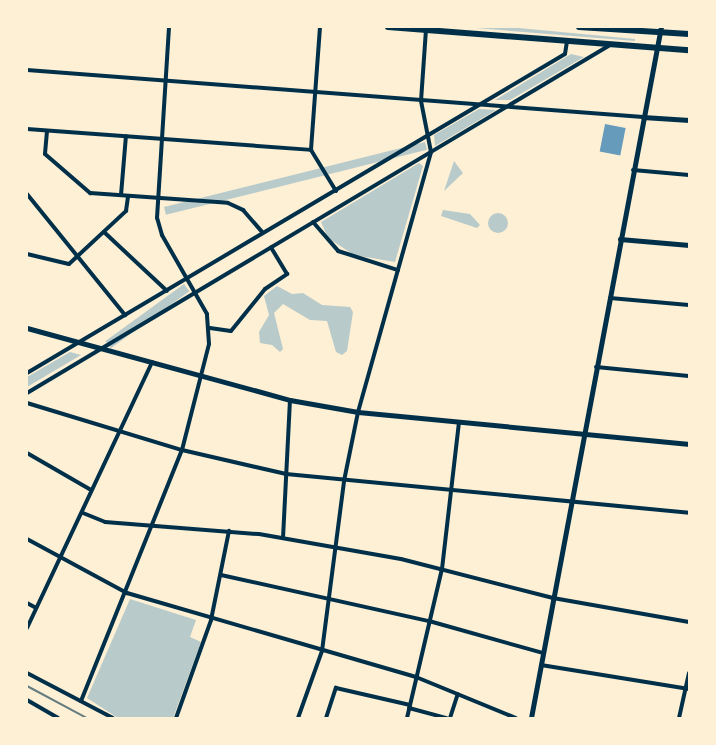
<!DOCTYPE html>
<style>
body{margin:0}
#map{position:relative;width:716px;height:745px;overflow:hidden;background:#fdf0d5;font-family:"Fira Sans",sans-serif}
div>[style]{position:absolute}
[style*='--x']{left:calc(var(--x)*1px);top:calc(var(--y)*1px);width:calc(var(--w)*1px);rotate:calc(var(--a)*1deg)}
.green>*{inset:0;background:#b9caca;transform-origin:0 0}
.round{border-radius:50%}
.water>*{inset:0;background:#669bbc;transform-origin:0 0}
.minor>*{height:4px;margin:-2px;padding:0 2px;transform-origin:2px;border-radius:2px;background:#003049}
.tertiary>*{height:4.5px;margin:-2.25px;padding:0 2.25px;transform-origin:2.25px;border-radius:2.25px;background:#003049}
.secondary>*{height:5px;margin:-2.5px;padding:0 2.5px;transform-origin:2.5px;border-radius:2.5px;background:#003049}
.trunk>*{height:6px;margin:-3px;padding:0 3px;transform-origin:3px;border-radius:3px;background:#003049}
.rail>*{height:2px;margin:-1px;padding:0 1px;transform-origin:1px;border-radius:1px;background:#657d81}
span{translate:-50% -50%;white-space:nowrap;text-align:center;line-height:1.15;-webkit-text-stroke:5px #fdf0d5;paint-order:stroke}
.frame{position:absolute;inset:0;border:28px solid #fdf0d5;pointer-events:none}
</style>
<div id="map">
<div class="green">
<div style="clip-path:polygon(463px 27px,508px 27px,635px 39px,635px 41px)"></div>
<div style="clip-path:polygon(571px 54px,584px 57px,510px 100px,495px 100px)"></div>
<div style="clip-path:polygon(479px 109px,496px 110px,435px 146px,434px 135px)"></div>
<div style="left:425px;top:142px;width:8px;height:269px;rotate:76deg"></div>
<div style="clip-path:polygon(454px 161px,463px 173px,444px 191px)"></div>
<div style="clip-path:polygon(419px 163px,423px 166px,395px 262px,354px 255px,328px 238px,321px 222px)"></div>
<div style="clip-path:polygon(443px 210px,470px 214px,480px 225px,477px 228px,441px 216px)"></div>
<div class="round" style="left:488px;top:213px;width:20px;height:20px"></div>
<div style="left:184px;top:284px;width:9px;height:97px;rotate:54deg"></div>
<div style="clip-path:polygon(277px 286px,292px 294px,303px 293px,322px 305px,350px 307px,353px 312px,347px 351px,342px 355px,336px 352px,327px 321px,310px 320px,283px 304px,274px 313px,283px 349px,280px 352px,272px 345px,260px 343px,259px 332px,269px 315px,264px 296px)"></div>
<div style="clip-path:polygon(70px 352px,81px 355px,27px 387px,27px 377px)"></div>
<div style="clip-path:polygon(130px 599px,196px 620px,190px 637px,201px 642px,173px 718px,118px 718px,87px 698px)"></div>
</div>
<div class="water">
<div style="left:605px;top:124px;width:21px;height:28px;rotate:11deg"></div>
</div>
<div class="minor">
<div style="--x:320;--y:27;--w:123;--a:94.2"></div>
<div style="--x:311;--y:150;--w:48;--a:58.6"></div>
<div style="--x:27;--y:70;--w:618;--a:4.36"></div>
<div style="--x:27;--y:129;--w:285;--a:4.2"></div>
<div style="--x:47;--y:131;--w:23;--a:95"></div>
<div style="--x:45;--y:154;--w:60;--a:40.9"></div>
<div style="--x:90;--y:193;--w:138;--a:4.1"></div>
<div style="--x:228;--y:203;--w:17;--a:25"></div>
<div style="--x:243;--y:210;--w:30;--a:49"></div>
<div style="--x:633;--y:170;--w:56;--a:5.1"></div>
<div style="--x:27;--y:194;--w:156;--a:51"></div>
<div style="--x:121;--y:195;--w:59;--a:-85.2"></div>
<div style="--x:313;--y:222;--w:38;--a:49"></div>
<div style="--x:338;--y:251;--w:63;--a:17.6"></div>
<div style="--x:104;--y:232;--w:86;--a:43.1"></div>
<div style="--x:27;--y:254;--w:43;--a:13.4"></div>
<div style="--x:69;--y:264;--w:78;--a:-42.9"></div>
<div style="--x:126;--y:211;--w:15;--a:-82"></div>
<div style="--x:610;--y:298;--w:79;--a:5.1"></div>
<div style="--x:210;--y:328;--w:21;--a:8"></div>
<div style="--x:231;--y:331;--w:54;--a:-51"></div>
<div style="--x:265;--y:289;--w:27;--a:-34"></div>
<div style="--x:287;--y:274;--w:31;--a:-121"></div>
<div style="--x:596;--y:367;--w:93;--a:5.5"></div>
<div style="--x:27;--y:373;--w:625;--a:-30.67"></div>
<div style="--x:565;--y:54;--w:13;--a:-81"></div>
<div style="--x:27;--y:393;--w:679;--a:-30.83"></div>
<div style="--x:27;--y:403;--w:162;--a:16.9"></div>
<div style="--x:182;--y:450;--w:107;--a:13"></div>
<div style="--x:286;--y:474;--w:405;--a:5.5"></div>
<div style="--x:27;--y:453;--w:74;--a:30"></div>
<div style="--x:83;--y:513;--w:24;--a:22"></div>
<div style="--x:105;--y:522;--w:154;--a:4.5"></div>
<div style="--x:259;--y:534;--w:144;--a:10"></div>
<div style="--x:401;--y:559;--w:157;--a:14.4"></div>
<div style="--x:553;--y:598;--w:138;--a:10"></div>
<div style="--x:283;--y:538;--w:138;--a:-87.1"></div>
<div style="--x:27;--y:539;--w:114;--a:28.4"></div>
<div style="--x:127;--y:593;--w:301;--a:16.2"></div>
<div style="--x:416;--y:677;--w:108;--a:22.3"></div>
<div style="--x:221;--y:575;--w:213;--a:12.5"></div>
<div style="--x:429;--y:621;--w:118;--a:15.7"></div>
<div style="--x:27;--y:603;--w:10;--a:29"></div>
<div style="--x:27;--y:628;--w:294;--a:-64.8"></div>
<div style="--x:541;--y:665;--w:150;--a:9.2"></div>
<div style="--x:27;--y:673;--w:97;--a:27.6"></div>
<div style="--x:27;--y:700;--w:36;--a:30"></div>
<div style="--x:81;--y:701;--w:271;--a:-68.1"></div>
<div style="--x:182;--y:450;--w:109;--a:-75.7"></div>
<div style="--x:209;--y:344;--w:30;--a:-94"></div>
<div style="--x:207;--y:314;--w:91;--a:-119.7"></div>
<div style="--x:162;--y:235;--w:18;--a:-106"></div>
<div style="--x:157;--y:218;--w:191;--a:-86.4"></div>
<div style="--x:409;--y:708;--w:39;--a:15"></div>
<div style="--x:176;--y:718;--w:104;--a:-70.3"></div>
<div style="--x:211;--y:620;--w:91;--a:-78.6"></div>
<div style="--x:298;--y:718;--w:71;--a:-70.3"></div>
<div style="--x:322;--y:651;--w:171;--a:-82.6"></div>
<div style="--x:344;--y:481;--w:70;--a:-78.5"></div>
<div style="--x:358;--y:412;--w:270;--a:-74.3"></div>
<div style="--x:431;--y:152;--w:52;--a:-101.1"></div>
<div style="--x:421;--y:101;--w:71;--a:-86"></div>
<div style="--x:326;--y:718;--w:32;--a:-72"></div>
<div style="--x:336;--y:688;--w:76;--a:12.9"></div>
<div style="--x:407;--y:718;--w:153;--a:-76.8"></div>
<div style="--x:442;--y:569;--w:147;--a:-83.4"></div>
<div style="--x:450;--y:718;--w:25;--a:-72"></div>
<div style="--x:679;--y:718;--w:46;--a:-77.5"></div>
</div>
<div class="tertiary">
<div style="--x:643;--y:117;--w:46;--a:3.7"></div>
<div style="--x:620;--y:239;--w:69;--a:5"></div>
<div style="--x:531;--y:718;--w:703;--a:-79.35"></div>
</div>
<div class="secondary">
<div style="--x:27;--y:328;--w:273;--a:15.3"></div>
<div style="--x:290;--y:400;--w:69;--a:10"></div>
<div style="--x:358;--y:412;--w:333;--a:5.5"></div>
</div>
<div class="trunk">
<div style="--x:388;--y:27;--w:302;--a:4.4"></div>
<div style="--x:579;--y:27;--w:110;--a:3.6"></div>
</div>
<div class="rail">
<div style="--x:27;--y:686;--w:68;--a:28.1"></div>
</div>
<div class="frame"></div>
</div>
